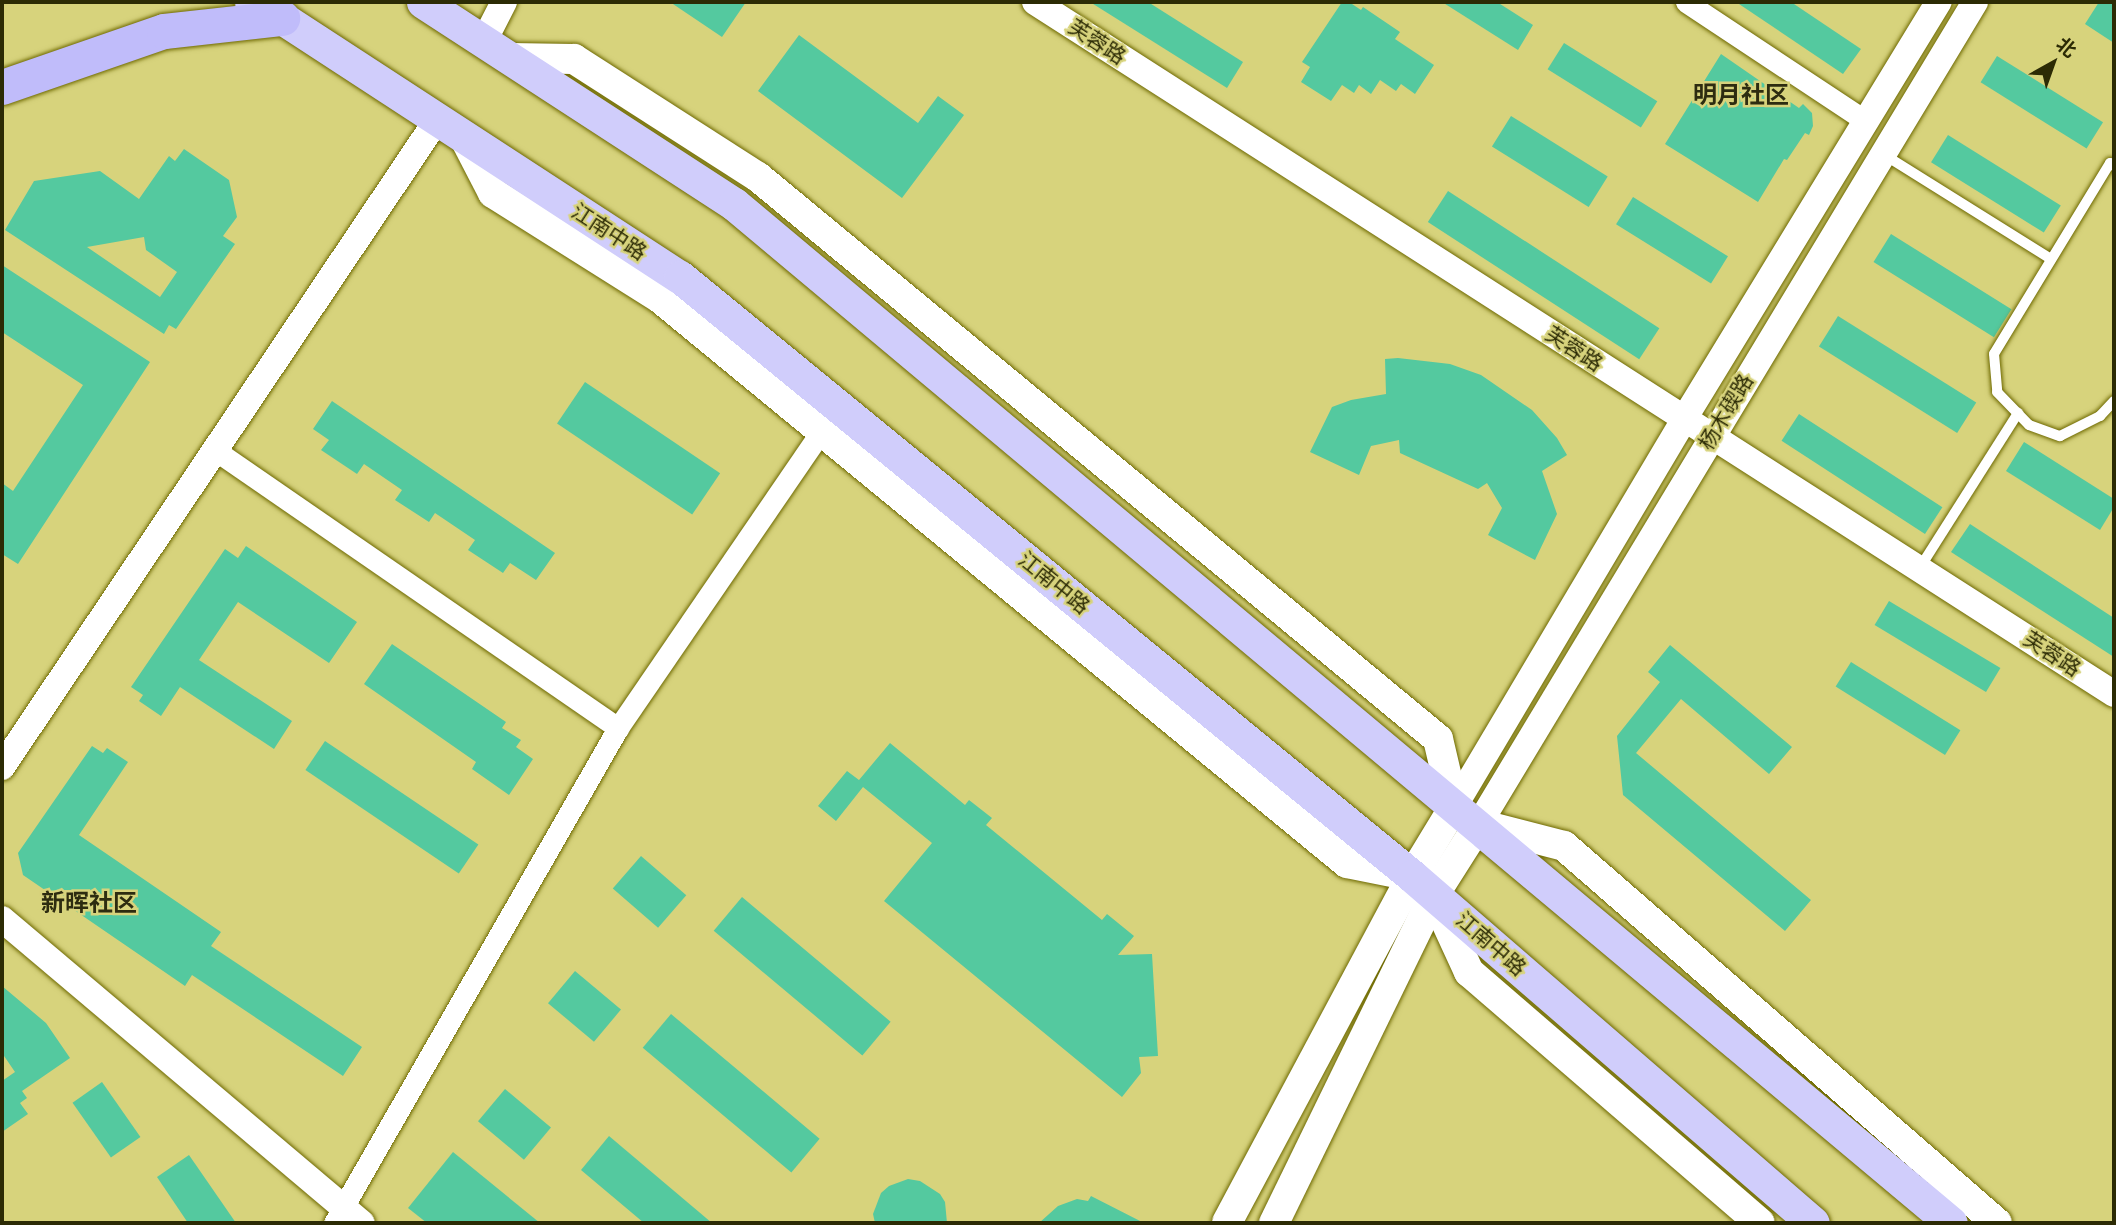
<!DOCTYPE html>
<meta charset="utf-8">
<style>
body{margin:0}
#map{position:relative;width:2116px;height:1225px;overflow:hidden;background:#d7d37c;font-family:"Public Sans","Noto Sans SC",sans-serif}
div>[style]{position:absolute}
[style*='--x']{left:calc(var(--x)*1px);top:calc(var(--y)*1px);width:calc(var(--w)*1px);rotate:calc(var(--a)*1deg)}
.building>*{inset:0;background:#54c99f;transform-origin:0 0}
.roads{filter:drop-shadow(0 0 2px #6e6900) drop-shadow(0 0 2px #6e6900)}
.service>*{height:10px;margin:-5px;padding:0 5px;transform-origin:5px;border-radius:5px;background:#fff}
.minor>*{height:21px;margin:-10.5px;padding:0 10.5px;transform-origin:10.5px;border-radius:10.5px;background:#fff}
.tertiary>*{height:26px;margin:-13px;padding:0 13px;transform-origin:13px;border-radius:13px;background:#fff}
.secondary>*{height:30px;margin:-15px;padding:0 15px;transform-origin:15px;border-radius:15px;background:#fff}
.primary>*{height:33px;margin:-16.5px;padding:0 16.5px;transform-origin:16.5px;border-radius:16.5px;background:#d0cdfb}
.trunk>*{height:35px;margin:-17.5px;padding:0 17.5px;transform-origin:17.5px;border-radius:17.5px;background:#c0bcfa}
span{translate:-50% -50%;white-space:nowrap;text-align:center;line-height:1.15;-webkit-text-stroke:5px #d7d37c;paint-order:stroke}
.street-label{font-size:21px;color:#2c2b05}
.quarter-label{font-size:24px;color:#2d2c10;font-weight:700}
.frame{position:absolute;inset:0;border:4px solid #2c2b05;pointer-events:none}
.north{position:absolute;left:2018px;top:28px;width:70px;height:70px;-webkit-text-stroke:5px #d7d37c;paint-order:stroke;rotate:40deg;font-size:19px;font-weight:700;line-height:28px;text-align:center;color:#2c2b05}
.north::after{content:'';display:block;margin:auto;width:24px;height:32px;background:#2c2b05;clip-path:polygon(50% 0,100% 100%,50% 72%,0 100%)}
</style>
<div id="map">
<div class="building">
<div style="clip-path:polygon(670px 2px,746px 2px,722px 37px)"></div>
<div style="clip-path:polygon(1090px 2px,1148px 2px,1243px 62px,1227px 88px)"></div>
<div style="clip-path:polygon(1342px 2px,1349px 2px,1361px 10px,1363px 7px,1400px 32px,1395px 39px,1434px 65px,1415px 94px,1401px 84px,1396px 91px,1380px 80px,1371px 94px,1359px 85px,1354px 93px,1342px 85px,1331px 101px,1301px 82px,1310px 67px,1302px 62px)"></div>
<div style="clip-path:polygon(1442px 2px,1497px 2px,1533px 25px,1518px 50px)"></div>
<div style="clip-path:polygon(1736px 2px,1791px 2px,1861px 49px,1843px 74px)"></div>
<div style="clip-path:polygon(2099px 2px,2114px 2px,2114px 43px,2085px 24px)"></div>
<div style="clip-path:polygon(799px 35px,918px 123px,938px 96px,964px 115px,902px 198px,758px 91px)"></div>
<div style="left:1564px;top:43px;width:110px;height:31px;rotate:32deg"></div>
<div style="clip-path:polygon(1721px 54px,1799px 108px,1803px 104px,1812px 113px,1813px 126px,1809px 135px,1805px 133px,1787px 160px,1784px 159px,1758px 202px,1665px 144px)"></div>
<div style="left:1997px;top:56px;width:125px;height:31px;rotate:32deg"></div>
<div style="left:1511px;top:116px;width:114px;height:36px;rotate:32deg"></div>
<div style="left:1948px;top:135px;width:133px;height:32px;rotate:32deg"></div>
<div style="clip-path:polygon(evenodd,184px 149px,229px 180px,237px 217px,223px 236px,235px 244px,176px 329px,169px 325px,164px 334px,5px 230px,34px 181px,100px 171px,139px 199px,169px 156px,175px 161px,184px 149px,144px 237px,146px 250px,177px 272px,160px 297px,87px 247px,144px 237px)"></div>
<div style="left:1448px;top:191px;width:252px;height:37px;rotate:33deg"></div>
<div style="left:1633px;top:197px;width:112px;height:32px;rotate:32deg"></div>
<div style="left:1891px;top:234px;width:142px;height:33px;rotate:32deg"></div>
<div style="clip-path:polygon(2px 265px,150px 362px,18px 564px,2px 554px,2px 483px,13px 491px,83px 385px,2px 332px)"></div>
<div style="left:1838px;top:316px;width:163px;height:36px;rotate:32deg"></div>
<div style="clip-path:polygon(1398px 358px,1450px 364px,1481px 375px,1532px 410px,1557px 438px,1567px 455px,1542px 471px,1557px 514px,1535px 560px,1488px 535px,1502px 508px,1487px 483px,1478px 489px,1400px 453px,1399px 440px,1371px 446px,1359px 475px,1310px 452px,1332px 407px,1351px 400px,1386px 394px,1385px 359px)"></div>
<div style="left:585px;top:382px;width:163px;height:50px;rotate:34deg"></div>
<div style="clip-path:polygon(332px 401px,555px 553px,536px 580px,510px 563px,503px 573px,468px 550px,475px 540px,435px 513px,429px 522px,395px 500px,402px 490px,364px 464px,357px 474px,321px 450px,329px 440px,313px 429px)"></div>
<div style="left:1799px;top:414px;width:171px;height:32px;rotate:33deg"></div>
<div style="clip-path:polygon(2024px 442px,2114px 499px,2114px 507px,2100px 530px,2006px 471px)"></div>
<div style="clip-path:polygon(1970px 524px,2114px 618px,2114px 657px,1951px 552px)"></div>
<div style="clip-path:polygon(246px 546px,357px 622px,329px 663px,238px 602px,199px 660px,292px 721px,274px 749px,180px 687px,161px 716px,139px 701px,143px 695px,131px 687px,225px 549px,238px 558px)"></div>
<div style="left:1889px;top:601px;width:130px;height:28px;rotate:31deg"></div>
<div style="clip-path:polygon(392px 644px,506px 722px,502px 728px,521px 740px,516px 747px,533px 759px,509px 795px,472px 769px,476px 762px,364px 684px)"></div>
<div style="clip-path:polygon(1670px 645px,1792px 747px,1769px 774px,1681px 699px,1636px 753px,1811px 900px,1785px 931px,1623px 795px,1617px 736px,1660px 682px,1648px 672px)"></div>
<div style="left:1851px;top:662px;width:129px;height:29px;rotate:32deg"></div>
<div style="left:325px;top:741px;width:185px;height:35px;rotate:34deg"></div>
<div style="clip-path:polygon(890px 743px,965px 805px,969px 800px,992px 818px,986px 825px,1102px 920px,1107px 914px,1134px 936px,1118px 955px,1152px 954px,1158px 1056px,1139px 1057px,1141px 1073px,1122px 1097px,884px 901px,932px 843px,863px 787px,836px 821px,818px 806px,847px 771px,859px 780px)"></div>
<div style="clip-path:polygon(92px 746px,103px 753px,107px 748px,128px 762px,79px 835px,221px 932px,211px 946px,362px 1047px,343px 1076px,192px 975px,185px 986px,23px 875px,18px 853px)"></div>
<div style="left:641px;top:856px;width:60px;height:43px;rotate:41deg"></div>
<div style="left:742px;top:897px;width:194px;height:44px;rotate:40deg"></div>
<div style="left:575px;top:971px;width:60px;height:42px;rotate:40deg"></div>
<div style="clip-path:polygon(2px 986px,46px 1023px,70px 1058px,22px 1091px,27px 1098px,20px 1103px,28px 1114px,2px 1132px,2px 1081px,15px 1072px,2px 1053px)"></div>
<div style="left:671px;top:1014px;width:194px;height:44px;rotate:40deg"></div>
<div style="left:102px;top:1082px;width:67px;height:36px;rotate:55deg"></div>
<div style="left:505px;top:1089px;width:60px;height:42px;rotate:40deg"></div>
<div style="clip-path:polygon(609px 1136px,712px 1223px,644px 1223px,581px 1170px)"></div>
<div style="clip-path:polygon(453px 1152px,540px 1223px,427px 1223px,408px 1208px)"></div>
<div style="clip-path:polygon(189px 1155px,236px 1223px,188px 1223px,157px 1177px)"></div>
<div style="clip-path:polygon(908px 1179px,920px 1181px,940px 1194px,945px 1202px,947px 1223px,875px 1223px,873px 1214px,881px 1193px,889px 1186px)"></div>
<div style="clip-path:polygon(1091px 1196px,1144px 1223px,1039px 1223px,1058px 1206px,1077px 1199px,1088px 1201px)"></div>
</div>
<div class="roads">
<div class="service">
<div style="--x:1883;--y:154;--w:198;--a:32"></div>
<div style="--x:2114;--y:166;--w:5;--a:-143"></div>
<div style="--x:2110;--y:163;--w:223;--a:121.3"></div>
<div style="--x:1994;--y:354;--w:38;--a:85"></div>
<div style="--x:1997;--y:392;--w:46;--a:45.9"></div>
<div style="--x:2029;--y:425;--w:33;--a:20"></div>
<div style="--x:2060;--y:436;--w:45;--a:-26.6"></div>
<div style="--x:2100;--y:416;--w:21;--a:-47"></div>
<div style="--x:1919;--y:569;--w:185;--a:-57.6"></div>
</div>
<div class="minor">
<div style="--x:1686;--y:2;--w:216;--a:33.5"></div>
<div style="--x:215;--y:450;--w:490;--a:34.6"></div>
<div style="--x:334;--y:1223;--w:571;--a:-60.16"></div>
<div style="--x:618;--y:728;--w:360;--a:-55.6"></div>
</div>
<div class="tertiary">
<div style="--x:1035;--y:2;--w:1282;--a:32.67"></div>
<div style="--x:484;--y:41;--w:44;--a:-62.9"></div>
<div style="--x:2;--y:767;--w:780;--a:-56.09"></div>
<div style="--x:1454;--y:807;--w:451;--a:-59.3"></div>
<div style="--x:1684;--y:419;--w:489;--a:-58.6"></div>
<div style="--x:1479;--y:824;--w:960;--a:-58.89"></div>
<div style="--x:2;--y:919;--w:471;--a:40.2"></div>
</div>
<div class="secondary">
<div style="--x:510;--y:58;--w:64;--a:0.9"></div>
<div style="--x:574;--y:59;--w:219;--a:32.7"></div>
<div style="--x:758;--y:177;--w:882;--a:39.57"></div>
<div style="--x:1438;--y:739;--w:70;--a:76.8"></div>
<div style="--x:1454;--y:807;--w:81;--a:121.3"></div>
<div style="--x:1412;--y:876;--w:393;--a:118.1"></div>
<div style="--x:464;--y:137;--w:63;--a:62.6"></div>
<div style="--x:493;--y:193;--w:199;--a:32.2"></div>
<div style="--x:661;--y:299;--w:888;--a:39.43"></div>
<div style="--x:1347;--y:863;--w:66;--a:11.3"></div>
<div style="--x:1434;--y:896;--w:84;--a:65.3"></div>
<div style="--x:1469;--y:972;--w:384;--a:40.8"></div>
<div style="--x:1274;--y:1223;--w:365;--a:-64"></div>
<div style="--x:1434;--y:895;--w:84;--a:-57.6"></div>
<div style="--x:1479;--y:824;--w:88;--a:14.5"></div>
<div style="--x:1564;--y:846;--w:574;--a:41.05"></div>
</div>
<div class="primary">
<div style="--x:251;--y:2;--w:35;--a:27"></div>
<div style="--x:282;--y:18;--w:475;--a:33.1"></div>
<div style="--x:680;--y:277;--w:946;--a:39.29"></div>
<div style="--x:1412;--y:876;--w:530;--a:40.87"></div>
<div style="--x:423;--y:2;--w:371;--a:33"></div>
<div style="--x:734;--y:204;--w:1587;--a:39.94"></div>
</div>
<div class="trunk">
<div style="--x:2;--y:87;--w:171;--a:-19.1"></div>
<div style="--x:164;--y:31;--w:119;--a:-6.3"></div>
</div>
</div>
<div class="street-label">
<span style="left:1097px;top:42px;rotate:33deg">芙蓉路</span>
<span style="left:609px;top:232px;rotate:33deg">江南中路</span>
<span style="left:1574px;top:349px;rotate:33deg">芙蓉路</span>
<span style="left:1726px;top:412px;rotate:-59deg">杨木碶路</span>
<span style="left:1054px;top:583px;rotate:39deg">江南中路</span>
<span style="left:2052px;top:654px;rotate:33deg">芙蓉路</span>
<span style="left:1491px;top:944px;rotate:41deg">江南中路</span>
</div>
<div class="quarter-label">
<span style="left:1741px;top:95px">明月社区</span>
<span style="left:89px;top:903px">新晖社区</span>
</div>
<div class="frame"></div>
<div class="north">北</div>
</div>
